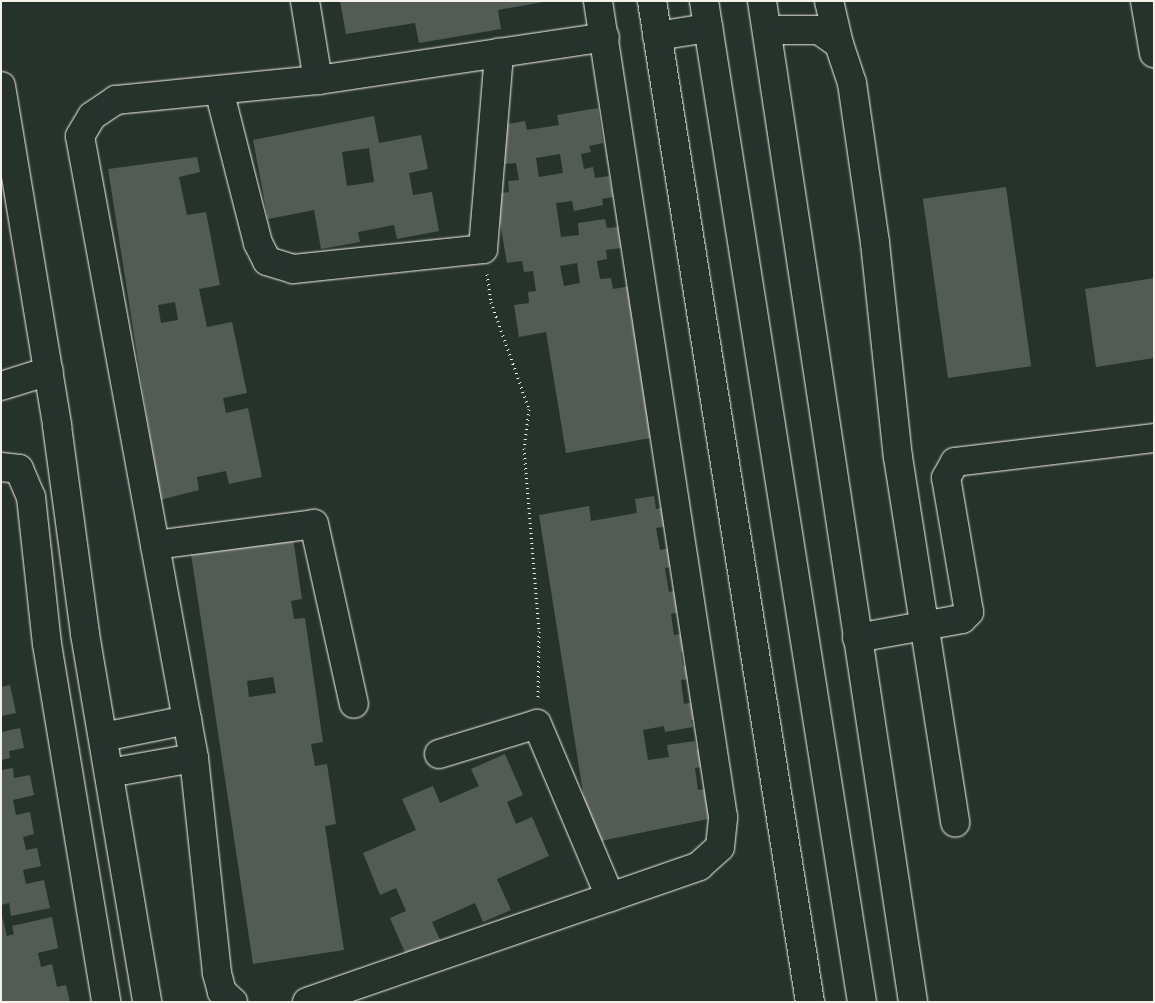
<!DOCTYPE html>
<style>
body{margin:0}
#map{position:relative;width:1155px;height:1003px;overflow:hidden;background:#26332d;font-family:Mali,sans-serif}
div>[style]{position:absolute}
[style*='--x']{left:calc(var(--x)*1px);top:calc(var(--y)*1px);width:calc(var(--w)*1px);rotate:calc(var(--a)*1deg)}
.building>*{inset:0;background:#525c55;transform-origin:0 0}
.path>*{height:3px;margin-top:-1.5px;transform-origin:0;background:repeating-linear-gradient(90deg,#f4f1e8 0 1px,transparent 0 5px)}
.roads{filter:drop-shadow(0 0 1px #f4f1e8) drop-shadow(0 0 1px #f4f1e8)}
.street>*{height:28px;margin:-14px;padding:0 14px;transform-origin:14px;border-radius:14px;background:#26332d}
.secondary>*{height:28px;margin:-14px;padding:0 14px;transform-origin:14px;border-radius:14px;background:#26332d}
span{translate:-50% -50%;white-space:nowrap;text-align:center;line-height:1.15;-webkit-text-stroke:4px #26332d;paint-order:stroke}
.frame{position:absolute;inset:0;border:2px solid #f4f1e8;pointer-events:none}
</style>
<div id="map">
<div class="building">
<div style="clip-path:polygon(340px 1px,543px 1px,543px 2px,498px 10px,501px 29px,419px 43px,415px 23px,346px 34px)"></div>
<div style="clip-path:polygon(evenodd,598px 108px,603px 143px,589px 146px,591px 152px,581px 154px,584px 169px,593px 167px,595px 178px,609px 176px,613px 197px,602px 199px,603px 205px,574px 211px,572px 201px,556px 203px,561px 237px,579px 235px,578px 223px,605px 219px,607px 228px,618px 227px,621px 248px,606px 250px,607px 259px,597px 261px,600px 279px,611px 278px,613px 289px,637px 285px,662px 436px,566px 453px,546px 332px,519px 337px,514px 305px,529px 303px,528px 292px,536px 291px,533px 271px,524px 272px,522px 261px,507px 263px,495px 194px,509px 192px,508px 181px,519px 180px,516px 163px,505px 164px,505px 152px,498px 152px,497px 126px,525px 121px,527px 130px,559px 125px,557px 115px,598px 108px,560px 154px,563px 173px,539px 177px,536px 158px,560px 154px,598px 108px,577px 263px,580px 283px,564px 286px,560px 266px,577px 263px)"></div>
<div style="clip-path:polygon(evenodd,374px 116px,379px 143px,421px 135px,428px 169px,409px 173px,413px 195px,432px 192px,439px 231px,397px 239px,394px 225px,358px 232px,360px 242px,321px 249px,314px 210px,268px 219px,253px 140px,374px 116px,369px 148px,374px 182px,347px 186px,342px 152px,369px 148px)"></div>
<div style="clip-path:polygon(evenodd,197px 157px,200px 172px,179px 177px,187px 215px,206px 212px,220px 285px,199px 289px,207px 327px,232px 322px,247px 393px,223px 398px,226px 413px,248px 408px,262px 477px,229px 484px,226px 471px,197px 477px,199px 490px,160px 500px,108px 169px,197px 157px,175px 302px,178px 320px,161px 323px,158px 305px,175px 302px)"></div>
<div style="left:1006px;top:187px;width:181px;height:84px;rotate:82deg"></div>
<div style="clip-path:polygon(1154px 278px,1154px 358px,1096px 367px,1085px 289px)"></div>
<div style="clip-path:polygon(654px 496px,656px 509px,669px 506px,672px 525px,656px 528px,660px 550px,675px 547px,678px 566px,665px 568px,669px 592px,682px 589px,685px 611px,671px 614px,674px 635px,689px 633px,692px 650px,681px 652px,683px 666px,694px 665px,696px 678px,681px 680px,684px 704px,700px 701px,702px 718px,691px 720px,693px 727px,665px 732px,664px 726px,643px 730px,648px 760px,669px 757px,667px 745px,695px 741px,696px 749px,707px 747px,710px 766px,695px 768px,698px 790px,713px 788px,708px 819px,591px 843px,539px 515px,589px 506px,591px 521px,637px 513px,635px 499px)"></div>
<div style="clip-path:polygon(evenodd,293px 538px,302px 599px,291px 601px,294px 619px,305px 618px,323px 742px,311px 744px,315px 766px,327px 764px,336px 824px,325px 826px,344px 950px,253px 964px,191px 554px,293px 538px,273px 677px,276px 693px,249px 697px,247px 681px,273px 677px)"></div>
<div style="clip-path:polygon(10px 685px,16px 713px,1px 716px,1px 687px)"></div>
<div style="clip-path:polygon(20px 728px,24px 748px,9px 751px,10px 758px,1px 760px,1px 732px)"></div>
<div style="clip-path:polygon(505px 754px,523px 795px,507px 802px,516px 824px,532px 817px,549px 856px,497px 879px,511px 910px,483px 922px,475px 903px,432px 922px,440px 940px,406px 955px,390px 918px,406px 911px,396px 888px,380px 895px,363px 853px,416px 830px,402px 799px,433px 786px,440px 803px,479px 786px,471px 769px)"></div>
<div style="clip-path:polygon(13px 768px,14px 778px,30px 775px,34px 795px,13px 800px,16px 815px,30px 812px,34px 834px,23px 837px,26px 850px,37px 848px,41px 866px,23px 870px,26px 884px,44px 880px,50px 908px,11px 916px,9px 903px,1px 905px,1px 770px)"></div>
<div style="clip-path:polygon(1px 912px,7px 936px,14px 934px,12px 926px,52px 917px,58px 948px,38px 953px,41px 967px,52px 964px,57px 987px,66px 985px,70px 1002px,1px 1002px)"></div>
</div>
<div class="path">
<div style="--x:487;--y:274;--w:28;--a:82"></div>
<div style="--x:491;--y:302;--w:114;--a:70.4"></div>
<div style="--x:529;--y:409;--w:39;--a:97"></div>
<div style="--x:524;--y:448;--w:184;--a:85.3"></div>
<div style="--x:539;--y:631;--w:69;--a:90.8"></div>
</div>
<div class="roads">
<div class="street">
<div style="--x:305;--y:1;--w:80;--a:80.7"></div>
<div style="--x:652;--y:1;--w:1013;--a:81.03"></div>
<div style="--x:829;--y:1;--w:44;--a:76.9"></div>
<div style="--x:1145;--y:1;--w:53;--a:80.2"></div>
<div style="--x:767;--y:30;--w:52;--a:0"></div>
<div style="--x:819;--y:30;--w:24;--a:35"></div>
<div style="--x:839;--y:44;--w:41;--a:71.6"></div>
<div style="--x:852;--y:83;--w:162;--a:81.8"></div>
<div style="--x:875;--y:243;--w:215;--a:83.9"></div>
<div style="--x:898;--y:457;--w:370;--a:81.1"></div>
<div style="--x:657;--y:36;--w:52;--a:-8.9"></div>
<div style="--x:1;--y:86;--w:345;--a:80.6"></div>
<div style="--x:57;--y:426;--w:210;--a:82.3"></div>
<div style="--x:85;--y:634;--w:373;--a:80.4"></div>
<div style="--x:219;--y:90;--w:158;--a:75.7"></div>
<div style="--x:258;--y:243;--w:20;--a:63"></div>
<div style="--x:267;--y:261;--w:27;--a:17"></div>
<div style="--x:293;--y:269;--w:191;--a:-6"></div>
<div style="--x:483;--y:249;--w:197;--a:-85.3"></div>
<div style="--x:1;--y:386;--w:50;--a:-17.4"></div>
<div style="--x:1;--y:467;--w:18;--a:6"></div>
<div style="--x:19;--y:469;--w:30;--a:67"></div>
<div style="--x:31;--y:497;--w:148;--a:83.8"></div>
<div style="--x:47;--y:644;--w:363;--a:80.6"></div>
<div style="--x:155;--y:545;--w:160;--a:-7.5"></div>
<div style="--x:314;--y:524;--w:184;--a:77.5"></div>
<div style="--x:857;--y:638;--w:107;--a:-10.3"></div>
<div style="--x:962;--y:619;--w:10;--a:-45"></div>
<div style="--x:969;--y:612;--w:136;--a:-99.7"></div>
<div style="--x:946;--y:478;--w:18;--a:-61"></div>
<div style="--x:955;--y:462;--w:200;--a:-6.9"></div>
<div style="--x:103;--y:737;--w:86;--a:-11.4"></div>
<div style="--x:439;--y:754;--w:102;--a:-17"></div>
<div style="--x:537;--y:724;--w:188;--a:67.1"></div>
<div style="--x:109;--y:773;--w:86;--a:-10"></div>
<div style="--x:233;--y:1002;--w:15;--a:-138"></div>
<div style="--x:222;--y:992;--w:20;--a:-105"></div>
<div style="--x:217;--y:973;--w:216;--a:-96.1"></div>
<div style="--x:194;--y:758;--w:632;--a:-100.39"></div>
<div style="--x:80;--y:136;--w:23;--a:-59"></div>
<div style="--x:92;--y:116;--w:29;--a:-34"></div>
<div style="--x:116;--y:100;--w:203;--a:-5.7"></div>
<div style="--x:318;--y:80;--w:290;--a:-8.5"></div>
<div style="--x:307;--y:1002;--w:415;--a:-19.1"></div>
<div style="--x:699;--y:866;--w:28;--a:-42"></div>
<div style="--x:720;--y:847;--w:30;--a:-84"></div>
<div style="--x:723;--y:817;--w:826;--a:-98.71"></div>
</div>
<div class="secondary">
<div style="--x:704;--y:1;--w:1013;--a:81.03"></div>
<div style="--x:762;--y:1;--w:1012;--a:81.42"></div>
</div>
</div>
<div class="frame"></div>
</div>
